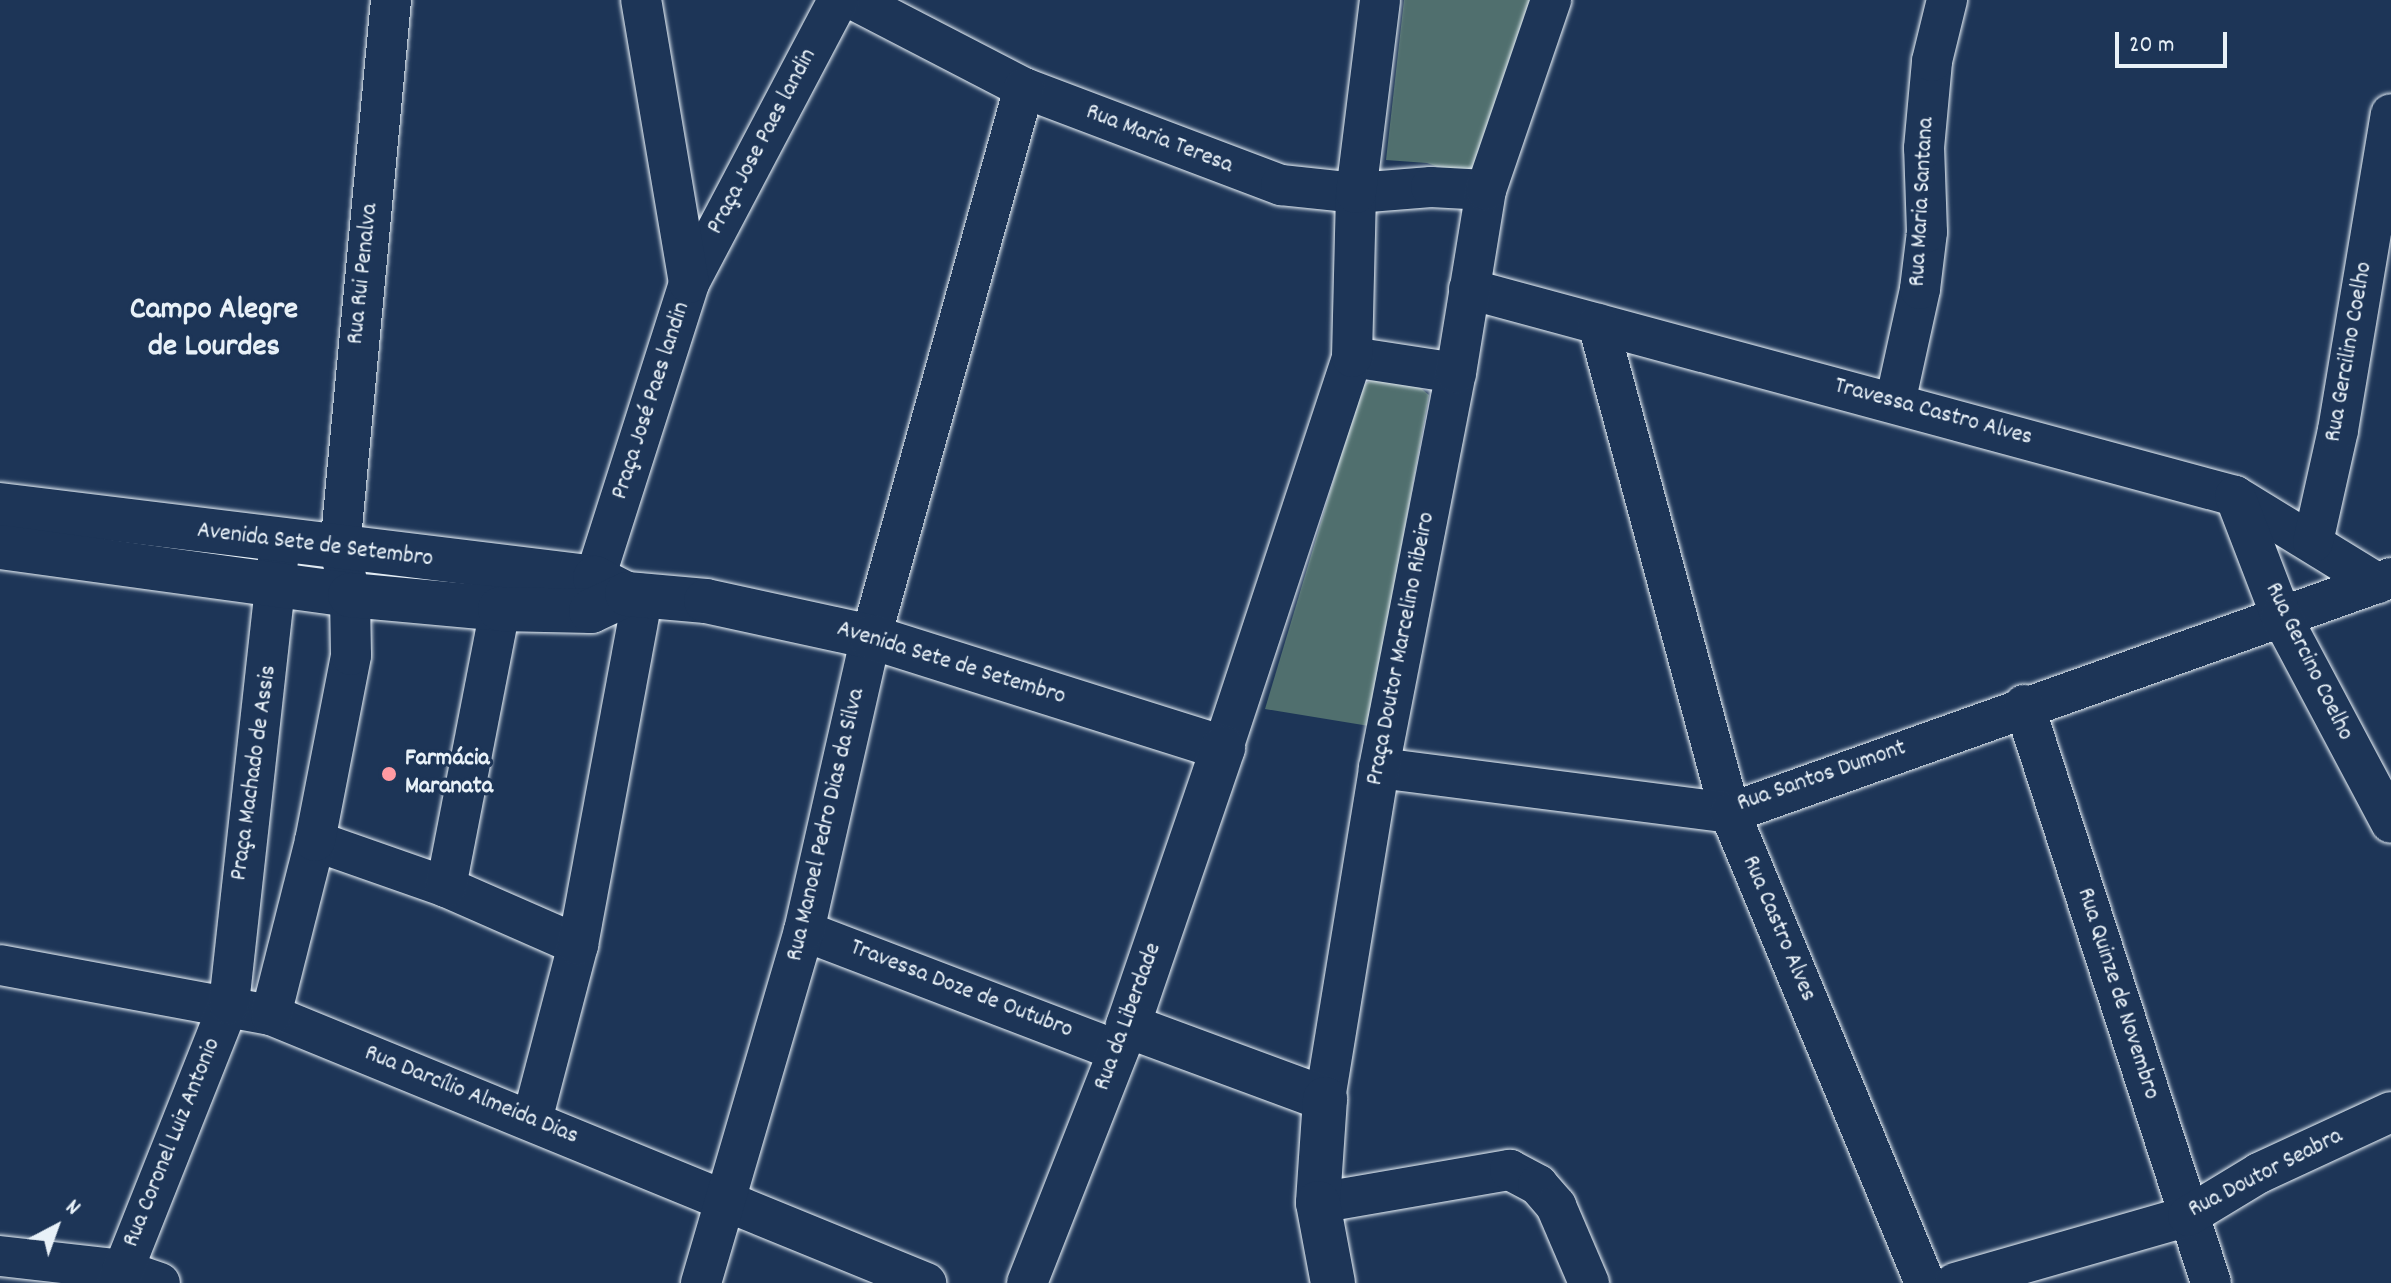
<!DOCTYPE html>
<meta charset="utf-8">
<style>
body{margin:0}
#map{position:relative;width:2391px;height:1283px;overflow:hidden;background:#1d3557;font-family:Dekko,sans-serif}
div>[style]{position:absolute}
[style*='--x']{left:calc(var(--x)*1px);top:calc(var(--y)*1px);width:calc(var(--w)*1px);rotate:calc(var(--a)*1deg)}
.green>*{inset:0;background:#506f6e}
.roads{filter:drop-shadow(0 0 2px #e8f1f8) drop-shadow(0 0 2px #e8f1f8)}
.street>*{height:40px;margin:-20px;padding:0 20px;transform-origin:20px;border-radius:20px;background:#1d3557}
.secondary>*{height:44px;margin:-22px;padding:0 22px;transform-origin:22px;border-radius:22px;background:#1d3557}
.dots>*{width:22px;height:22px;translate:-50% -50%;box-sizing:border-box;border:4px solid #1d3557;border-radius:50%}
span{translate:-50% -50%;white-space:nowrap;text-align:center;line-height:1.15;-webkit-text-stroke:6px #1d3557;paint-order:stroke}
.street-label{font-size:24px;color:#e8f1f8}
.poi-label{font-size:24px;color:#e8f1f8;font-weight:700}
.left{translate:0 -50%;text-align:left}
.district-label{font-size:32px;color:#e8f1f8;font-weight:700}
.north{position:absolute;left:16px;top:1187px;width:80px;height:80px;-webkit-text-stroke:6px #1d3557;paint-order:stroke;rotate:41deg;font-size:22px;font-weight:700;line-height:32px;text-align:center;color:#e8f1f8}
.north::after{content:'';display:block;margin:auto;width:28px;height:36px;background:#e8f1f8;clip-path:polygon(50% 0,100% 100%,50% 72%,0 100%)}
.scale{position:absolute;left:2115px;top:32px;width:112px;height:36px;box-sizing:border-box;border:4px solid #e8f1f8;border-top:0;padding-left:10px;font-size:24px;line-height:28px;white-space:nowrap;color:#e8f1f8;-webkit-text-stroke:6px #1d3557;paint-order:stroke}
</style>
<div id="map">
<div class="green">
<div style="clip-path:polygon(1404px 0,1532px 0,1471px 179px,1427px 163px,1386px 160px)"></div>
<div style="clip-path:polygon(1383px 375px,1411px 380px,1429px 395px,1369px 726px,1265px 709px,1362px 385px)"></div>
</div>
<div class="roads">
<div class="street">
<div style="--x:854;--y:0;--w:191;--a:27.4"></div>
<div style="--x:1024;--y:88;--w:275;--a:20.7"></div>
<div style="--x:1281;--y:185;--w:75;--a:6.1"></div>
<div style="--x:1356;--y:193;--w:75;--a:-4.6"></div>
<div style="--x:1431;--y:187;--w:55;--a:3.1"></div>
<div style="--x:689;--y:283;--w:320;--a:-62.2"></div>
<div style="--x:1469;--y:289;--w:793;--a:15.12"></div>
<div style="--x:2235;--y:496;--w:167;--a:31.5"></div>
<div style="--x:1598;--y:324;--w:507;--a:74.89"></div>
<div style="--x:1730;--y:813;--w:702;--a:-19.57"></div>
<div style="--x:1352;--y:357;--w:105;--a:8.7"></div>
<div style="--x:1895;--y:403;--w:117;--a:-77.6"></div>
<div style="--x:1920;--y:289;--w:57;--a:-83"></div>
<div style="--x:1927;--y:232;--w:84;--a:-92"></div>
<div style="--x:1924;--y:148;--w:87;--a:-84.7"></div>
<div style="--x:1932;--y:61;--w:63;--a:-76.2"></div>
<div style="--x:2235;--y:496;--w:129;--a:69"></div>
<div style="--x:2281;--y:616;--w:234;--a:62"></div>
<div style="--x:2313;--y:542;--w:115;--a:-77.4"></div>
<div style="--x:2338;--y:430;--w:320;--a:-80.5"></div>
<div style="--x:591;--y:609;--w:31;--a:-83"></div>
<div style="--x:595;--y:578;--w:310;--a:-72.3"></div>
<div style="--x:689;--y:283;--w:287;--a:-99.6"></div>
<div style="--x:2024;--y:705;--w:607;--a:72.07"></div>
<div style="--x:1223;--y:748;--w:412;--a:-71.7"></div>
<div style="--x:1352;--y:357;--w:164;--a:-88.6"></div>
<div style="--x:1356;--y:193;--w:194;--a:-82.9"></div>
<div style="--x:1379;--y:768;--w:354;--a:7.3"></div>
<div style="--x:1730;--y:813;--w:509;--a:67.47"></div>
<div style="--x:315;--y:841;--w:139;--a:19.3"></div>
<div style="--x:446;--y:887;--w:144;--a:23.7"></div>
<div style="--x:446;--y:887;--w:283;--a:-79"></div>
<div style="--x:804;--y:931;--w:336;--a:20.9"></div>
<div style="--x:0;--y:965;--w:276;--a:10.5"></div>
<div style="--x:271;--y:1015;--w:708;--a:22.25"></div>
<div style="--x:271;--y:1015;--w:179;--a:-75.8"></div>
<div style="--x:315;--y:841;--w:189;--a:-79"></div>
<div style="--x:351;--y:655;--w:60;--a:-91"></div>
<div style="--x:350;--y:595;--w:47;--a:-102.3"></div>
<div style="--x:340;--y:549;--w:551;--a:-84.69"></div>
<div style="--x:1325;--y:1099;--w:335;--a:-80.7"></div>
<div style="--x:1379;--y:768;--w:402;--a:-79"></div>
<div style="--x:1456;--y:373;--w:185;--a:-80.7"></div>
<div style="--x:1486;--y:190;--w:201;--a:-71.1"></div>
<div style="--x:532;--y:1120;--w:181;--a:-75.3"></div>
<div style="--x:578;--y:945;--w:357;--a:-79.5"></div>
<div style="--x:1318;--y:1203;--w:195;--a:-9.8"></div>
<div style="--x:1510;--y:1170;--w:32;--a:28"></div>
<div style="--x:1538;--y:1185;--w:28;--a:49"></div>
<div style="--x:1556;--y:1206;--w:84;--a:66.8"></div>
<div style="--x:0;--y:1256;--w:123;--a:6.5"></div>
<div style="--x:122;--y:1270;--w:40;--a:18.9"></div>
<div style="--x:118;--y:1283;--w:300;--a:-68.3"></div>
<div style="--x:229;--y:1004;--w:456;--a:-83.7"></div>
<div style="--x:701;--y:1283;--w:367;--a:-73.7"></div>
<div style="--x:804;--y:931;--w:302;--a:-77.2"></div>
<div style="--x:871;--y:637;--w:570;--a:-74.43"></div>
<div style="--x:1027;--y:1283;--w:276;--a:-68.5"></div>
<div style="--x:1955;--y:1283;--w:242;--a:-16"></div>
<div style="--x:2188;--y:1216;--w:83;--a:-31.2"></div>
<div style="--x:2259;--y:1173;--w:145;--a:-24.8"></div>
</div>
<div class="secondary">
<div style="--x:0;--y:505;--w:599;--a:6.99"></div>
<div style="--x:595;--y:578;--w:36;--a:27"></div>
<div style="--x:0;--y:547;--w:353;--a:7.8"></div>
<div style="--x:350;--y:595;--w:151;--a:5.3"></div>
<div style="--x:500;--y:609;--w:91;--a:1.3"></div>
<div style="--x:591;--y:611;--w:40;--a:-25"></div>
<div style="--x:627;--y:594;--w:79;--a:5.1"></div>
<div style="--x:706;--y:601;--w:169;--a:12.3"></div>
<div style="--x:871;--y:637;--w:369;--a:17.5"></div>
<div style="--x:1223;--y:748;--w:294;--a:108.9"></div>
<div style="--x:1128;--y:1026;--w:210;--a:20.3"></div>
<div style="--x:1325;--y:1099;--w:104;--a:93.9"></div>
<div style="--x:1318;--y:1203;--w:81;--a:79.4"></div>
</div>
</div>
<div class="dots">
<div style="left:389px;top:774px;background:#ff9aa2"></div>
</div>
<div class="street-label">
<span style="left:1159px;top:140px;rotate:21deg">Rua Maria Teresa</span>
<span style="left:763px;top:142px;rotate:-62deg">Praça Jose Paes landin</span>
<span style="left:1923px;top:202px;rotate:-87deg">Rua Maria Santana</span>
<span style="left:364px;top:274px;rotate:-84deg">Rua Rui Penalva</span>
<span style="left:2350px;top:352px;rotate:-80deg">Rua Gercilino Coelho</span>
<span style="left:652px;top:401px;rotate:-72deg">Praça José Paes landin</span>
<span style="left:1933px;top:413px;rotate:15deg">Travessa Castro Alves</span>
<span style="left:315px;top:546px;rotate:7deg">Avenida Sete de Setembro</span>
<span style="left:1402px;top:649px;rotate:-79deg">Praça Doutor Marcelino Ribeiro</span>
<span style="left:2308px;top:662px;rotate:64deg">Rua Gercino Coelho</span>
<span style="left:951px;top:664px;rotate:17deg">Avenida Sete de Setembro</span>
<span style="left:255px;top:773px;rotate:-82deg">Praça Machado de Assis</span>
<span style="left:1822px;top:777px;rotate:-19deg">Rua Santos Dumont</span>
<span style="left:827px;top:825px;rotate:-77deg">Rua Manoel Pedro Dias da Silva</span>
<span style="left:1778px;top:929px;rotate:67deg">Rua Castro Alves</span>
<span style="left:961px;top:990px;rotate:21deg">Travessa Doze de Outubro</span>
<span style="left:2117px;top:994px;rotate:72deg">Rua Quinze de Novembro</span>
<span style="left:1129px;top:1017px;rotate:-70deg">Rua da Liberdade</span>
<span style="left:471px;top:1096px;rotate:22deg">Rua Darcílio Almeida Dias</span>
<span style="left:173px;top:1143px;rotate:-68deg">Rua Coronel Luiz Antonio</span>
<span style="left:2266px;top:1174px;rotate:-27deg">Rua Doutor Seabra</span>
</div>
<div class="poi-label">
<span class="left" style="left:405px;top:774px">Farmácia<br>Maranata</span>
</div>
<div class="district-label">
<span style="left:214px;top:330px">Campo Alegre<br>de Lourdes</span>
</div>
<div class="north">N</div>
<div class="scale">20 m</div>
</div>
